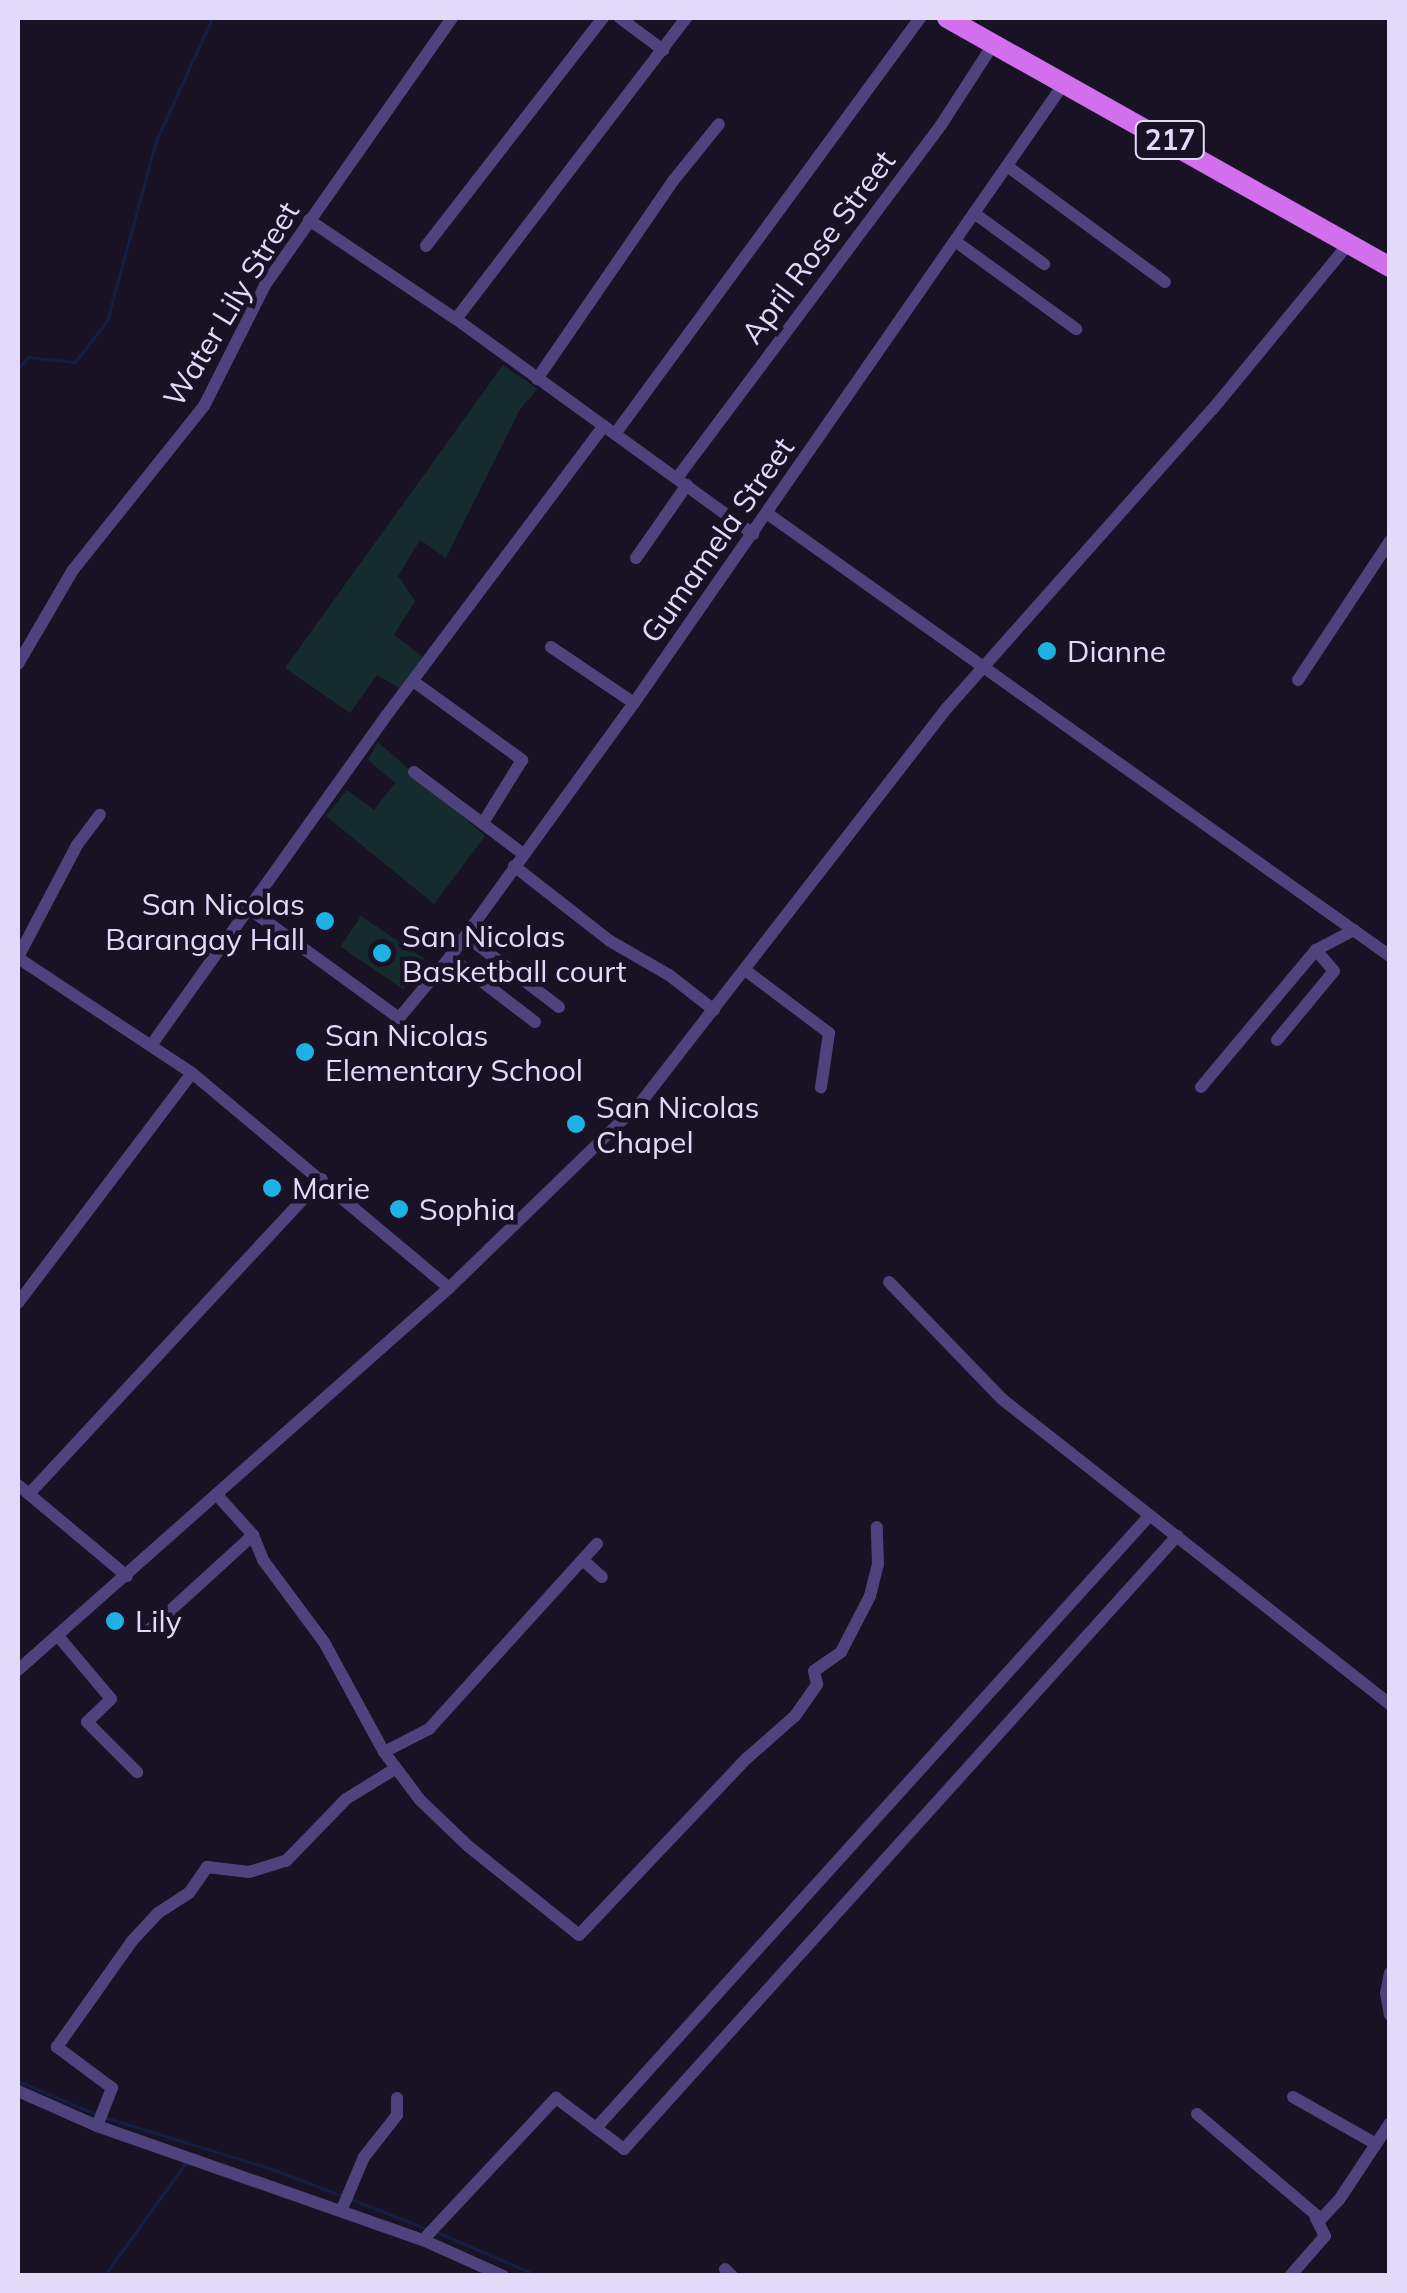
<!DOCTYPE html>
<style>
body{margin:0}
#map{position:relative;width:1407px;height:2293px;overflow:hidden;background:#181224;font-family:Mulish,sans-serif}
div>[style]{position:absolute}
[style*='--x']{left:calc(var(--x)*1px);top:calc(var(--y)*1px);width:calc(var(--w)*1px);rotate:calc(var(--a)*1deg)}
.green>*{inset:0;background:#162b2d;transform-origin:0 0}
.stream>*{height:2.5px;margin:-1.25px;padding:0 1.25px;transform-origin:1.25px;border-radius:1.25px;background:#131e42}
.street>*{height:12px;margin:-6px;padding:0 6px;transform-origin:6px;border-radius:6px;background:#4e437d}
.primary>*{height:20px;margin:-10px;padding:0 10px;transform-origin:10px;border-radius:10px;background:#d16fed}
.dots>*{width:28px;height:28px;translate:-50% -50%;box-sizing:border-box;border:5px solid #181224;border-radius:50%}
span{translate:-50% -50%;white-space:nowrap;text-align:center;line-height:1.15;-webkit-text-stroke:9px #181224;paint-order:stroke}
.shield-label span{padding:2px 8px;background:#181224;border:2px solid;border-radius:8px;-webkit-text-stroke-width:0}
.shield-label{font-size:28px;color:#e3dafa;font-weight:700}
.street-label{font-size:30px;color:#e3dafa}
.poi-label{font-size:30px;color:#e3dafa}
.left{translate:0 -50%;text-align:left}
.right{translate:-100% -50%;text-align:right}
.frame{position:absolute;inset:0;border:20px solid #e3dafa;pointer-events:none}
</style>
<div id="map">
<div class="green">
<div style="clip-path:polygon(503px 365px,538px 389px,520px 409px,446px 558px,420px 540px,398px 576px,415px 601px,394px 635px,423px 657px,399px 688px,377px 675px,350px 713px,285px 668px)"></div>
<div style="clip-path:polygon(378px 742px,485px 836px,434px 904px,326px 816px,347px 790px,374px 810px,395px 783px,368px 760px)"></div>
<div style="left:361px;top:916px;width:76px;height:37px;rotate:34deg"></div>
</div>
<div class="stream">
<div style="--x:18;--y:369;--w:16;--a:-50"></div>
<div style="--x:28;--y:357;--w:47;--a:6.1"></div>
<div style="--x:75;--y:362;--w:52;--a:-52"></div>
<div style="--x:107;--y:321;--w:187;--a:-74.8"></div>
<div style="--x:156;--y:141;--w:135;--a:-65.5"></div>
<div style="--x:18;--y:2081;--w:85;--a:22.9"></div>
<div style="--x:104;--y:2117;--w:176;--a:17.2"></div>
<div style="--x:272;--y:2169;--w:76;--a:20.8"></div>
<div style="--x:351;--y:2199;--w:82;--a:21.5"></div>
<div style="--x:439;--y:2233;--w:109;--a:23.3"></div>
<div style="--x:104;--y:2276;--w:138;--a:-54.1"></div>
</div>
<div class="street">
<div style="--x:620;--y:18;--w:54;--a:36.7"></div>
<div style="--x:1007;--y:166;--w:196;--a:36.3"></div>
<div style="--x:974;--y:213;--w:87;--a:36.1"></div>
<div style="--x:309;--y:220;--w:177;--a:34"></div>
<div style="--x:456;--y:319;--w:367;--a:35.9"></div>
<div style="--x:955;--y:241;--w:150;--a:36"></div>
<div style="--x:426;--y:246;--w:289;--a:-52.2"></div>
<div style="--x:456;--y:319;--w:379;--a:-52.6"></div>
<div style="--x:537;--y:379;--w:240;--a:-55.5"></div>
<div style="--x:673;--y:181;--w:73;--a:-51.1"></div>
<div style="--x:615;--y:434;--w:516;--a:-53.75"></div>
<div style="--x:677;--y:478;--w:441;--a:-53.2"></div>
<div style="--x:941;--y:125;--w:98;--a:-57.1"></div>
<div style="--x:768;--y:514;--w:763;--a:35.4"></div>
<div style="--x:636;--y:558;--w:89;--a:-55.1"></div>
<div style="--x:551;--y:647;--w:100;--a:34"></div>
<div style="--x:18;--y:664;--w:109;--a:-59.7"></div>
<div style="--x:73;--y:570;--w:210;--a:-51.4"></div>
<div style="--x:204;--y:406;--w:136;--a:-63.2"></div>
<div style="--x:265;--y:285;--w:326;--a:-55"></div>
<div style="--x:1298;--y:680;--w:167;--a:-56.5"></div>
<div style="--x:413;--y:681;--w:135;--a:35.9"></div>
<div style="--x:522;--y:760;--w:74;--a:121.8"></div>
<div style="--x:414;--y:772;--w:135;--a:36.9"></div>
<div style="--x:514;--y:866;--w:122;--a:38"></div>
<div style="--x:610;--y:941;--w:68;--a:30"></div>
<div style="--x:669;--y:975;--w:57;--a:37.9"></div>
<div style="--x:248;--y:908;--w:187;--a:36.1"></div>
<div style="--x:399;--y:1018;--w:80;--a:-50.1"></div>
<div style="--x:450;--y:957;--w:314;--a:-54.1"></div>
<div style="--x:634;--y:703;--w:756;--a:-55.24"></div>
<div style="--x:466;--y:936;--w:117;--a:37.4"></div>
<div style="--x:18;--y:957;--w:127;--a:-62.2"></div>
<div style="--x:77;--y:845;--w:38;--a:-53"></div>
<div style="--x:450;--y:957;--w:107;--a:37.4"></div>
<div style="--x:18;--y:958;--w:209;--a:33.5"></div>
<div style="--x:192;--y:1073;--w:335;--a:39.9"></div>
<div style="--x:745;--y:970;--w:105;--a:36.9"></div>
<div style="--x:829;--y:1033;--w:55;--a:98.4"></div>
<div style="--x:1277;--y:1040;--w:89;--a:-50.4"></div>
<div style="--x:1334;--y:971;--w:28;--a:-131"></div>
<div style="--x:152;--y:1044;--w:403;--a:-54.5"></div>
<div style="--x:386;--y:716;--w:363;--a:-53.1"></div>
<div style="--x:1201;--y:1087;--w:179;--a:-50"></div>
<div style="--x:1316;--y:950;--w:43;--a:-27.8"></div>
<div style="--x:889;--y:1282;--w:163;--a:46"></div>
<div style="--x:1002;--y:1399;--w:494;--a:38.2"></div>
<div style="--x:18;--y:1303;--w:288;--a:-52.9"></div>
<div style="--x:18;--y:1485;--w:142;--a:39.9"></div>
<div style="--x:29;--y:1494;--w:430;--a:-47.1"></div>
<div style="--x:217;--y:1495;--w:54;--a:48"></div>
<div style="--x:253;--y:1535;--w:27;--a:68"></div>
<div style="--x:263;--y:1560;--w:102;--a:53.4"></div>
<div style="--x:324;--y:1642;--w:125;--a:61.4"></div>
<div style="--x:384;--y:1752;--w:60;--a:53.1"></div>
<div style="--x:420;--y:1800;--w:66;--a:43.8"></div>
<div style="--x:468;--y:1846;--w:142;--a:38.7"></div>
<div style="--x:579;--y:1935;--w:243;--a:-46.5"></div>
<div style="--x:746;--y:1759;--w:65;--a:-41.3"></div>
<div style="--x:795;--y:1716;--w:39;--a:-55"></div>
<div style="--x:817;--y:1684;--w:13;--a:-103"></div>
<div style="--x:814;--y:1671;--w:33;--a:-35"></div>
<div style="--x:841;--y:1652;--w:63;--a:-62.6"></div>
<div style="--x:870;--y:1596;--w:33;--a:-76"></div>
<div style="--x:878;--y:1564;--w:37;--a:-92"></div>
<div style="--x:584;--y:1561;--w:24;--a:42"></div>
<div style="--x:149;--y:1630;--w:141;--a:-42.4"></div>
<div style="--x:58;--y:1636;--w:82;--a:49.9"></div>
<div style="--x:111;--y:1699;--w:33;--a:136"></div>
<div style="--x:87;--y:1722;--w:71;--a:45"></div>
<div style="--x:18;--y:1670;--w:576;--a:-41.55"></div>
<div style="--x:449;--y:1288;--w:269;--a:-44.1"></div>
<div style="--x:642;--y:1101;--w:497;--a:-52.2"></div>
<div style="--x:947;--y:708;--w:399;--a:-48.4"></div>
<div style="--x:1212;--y:410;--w:216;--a:-50.6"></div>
<div style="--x:384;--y:1752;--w:51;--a:-27.1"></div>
<div style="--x:429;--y:1729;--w:250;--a:-47.8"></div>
<div style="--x:1390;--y:1973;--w:20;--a:101"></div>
<div style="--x:1386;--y:1993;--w:22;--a:80"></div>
<div style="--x:18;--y:2091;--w:86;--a:23.9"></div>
<div style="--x:97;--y:2126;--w:345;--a:19.3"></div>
<div style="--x:423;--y:2240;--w:88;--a:24.2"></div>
<div style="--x:1293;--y:2097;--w:95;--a:29.5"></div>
<div style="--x:1197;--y:2114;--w:162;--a:40.3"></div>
<div style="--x:1321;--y:2219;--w:26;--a:-47"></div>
<div style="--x:1339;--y:2200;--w:92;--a:-56.5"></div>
<div style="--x:97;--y:2126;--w:41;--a:-68.5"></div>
<div style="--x:112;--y:2088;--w:69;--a:-143.3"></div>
<div style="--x:57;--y:2047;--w:130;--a:-54.7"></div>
<div style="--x:132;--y:1941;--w:38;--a:-47"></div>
<div style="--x:158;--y:1913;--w:37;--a:-33"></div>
<div style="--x:189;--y:1893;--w:32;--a:-55"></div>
<div style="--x:207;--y:1867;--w:42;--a:6.8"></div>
<div style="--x:249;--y:1872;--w:39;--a:-17"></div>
<div style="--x:286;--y:1861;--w:86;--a:-45.9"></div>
<div style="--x:346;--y:1799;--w:57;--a:-31.5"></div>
<div style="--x:596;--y:2128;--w:826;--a:-47.89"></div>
<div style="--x:342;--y:2209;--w:56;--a:-67.1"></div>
<div style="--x:364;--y:2157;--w:53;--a:-51.8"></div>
<div style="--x:397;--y:2115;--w:17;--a:-90"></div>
<div style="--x:423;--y:2240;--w:195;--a:-46.9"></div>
<div style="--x:556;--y:2098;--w:85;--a:36.9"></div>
<div style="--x:624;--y:2149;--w:826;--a:-47.95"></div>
<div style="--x:725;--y:2269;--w:10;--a:45"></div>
<div style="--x:1290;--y:2276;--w:53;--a:-48.8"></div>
<div style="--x:1325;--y:2236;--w:20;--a:-117"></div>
</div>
<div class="primary">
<div style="--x:947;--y:18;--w:508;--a:29.34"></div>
</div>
<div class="dots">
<div style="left:1047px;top:651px;background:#1eb1e3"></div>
<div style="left:325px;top:921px;background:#1eb1e3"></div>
<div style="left:382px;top:953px;background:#1eb1e3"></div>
<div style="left:305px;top:1052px;background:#1eb1e3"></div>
<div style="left:576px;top:1124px;background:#1eb1e3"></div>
<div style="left:272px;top:1188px;background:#1eb1e3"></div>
<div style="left:399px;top:1209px;background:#1eb1e3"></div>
<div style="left:115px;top:1621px;background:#1eb1e3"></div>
</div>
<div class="shield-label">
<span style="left:1170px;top:140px">217</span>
</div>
<div class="street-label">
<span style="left:818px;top:247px;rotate:-53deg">April Rose Street</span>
<span style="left:231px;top:304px;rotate:-59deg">Water Lily Street</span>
<span style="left:717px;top:540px;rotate:-55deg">Gumamela Street</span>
</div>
<div class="poi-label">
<span class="left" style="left:1067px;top:651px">Dianne</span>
<span class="right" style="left:305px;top:921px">San Nicolas<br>Barangay Hall</span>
<span class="left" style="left:402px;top:953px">San Nicolas<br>Basketball court</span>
<span class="left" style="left:325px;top:1052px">San Nicolas<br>Elementary School</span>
<span class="left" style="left:596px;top:1124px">San Nicolas<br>Chapel</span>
<span class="left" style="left:292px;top:1188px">Marie</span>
<span class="left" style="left:419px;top:1209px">Sophia</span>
<span class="left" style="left:135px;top:1621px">Lily</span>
</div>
<div class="frame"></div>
</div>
